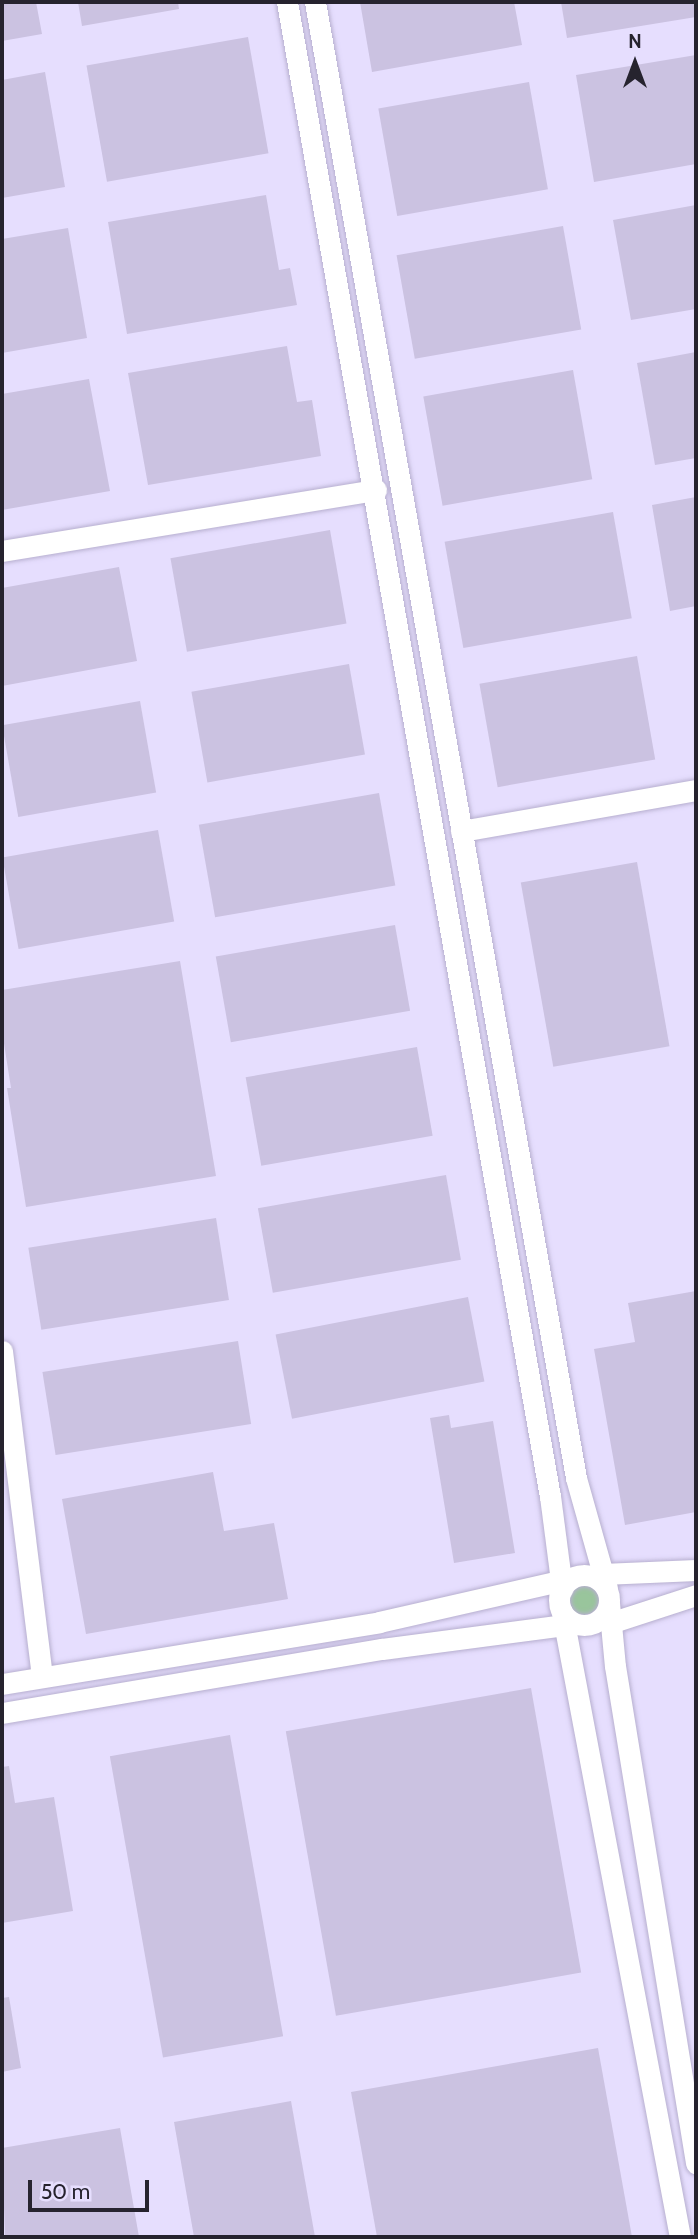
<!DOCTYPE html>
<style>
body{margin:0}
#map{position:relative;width:698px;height:2239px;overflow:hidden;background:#e6defe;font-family:Cabin,sans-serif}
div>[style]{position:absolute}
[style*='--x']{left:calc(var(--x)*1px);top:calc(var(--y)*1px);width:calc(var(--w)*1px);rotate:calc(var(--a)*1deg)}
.green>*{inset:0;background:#99c59c}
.round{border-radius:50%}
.building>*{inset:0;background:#cbc2e1;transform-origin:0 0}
.roads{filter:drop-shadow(0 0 2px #b7afcf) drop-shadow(0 0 2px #b7afcf)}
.minor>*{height:21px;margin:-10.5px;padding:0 10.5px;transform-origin:10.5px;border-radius:10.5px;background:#fff}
.minor>.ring{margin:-10.5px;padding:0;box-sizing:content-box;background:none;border:21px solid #fff;border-radius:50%}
span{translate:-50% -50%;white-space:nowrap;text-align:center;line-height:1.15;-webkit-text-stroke:6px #e6defe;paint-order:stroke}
.frame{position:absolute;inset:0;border:4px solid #26232e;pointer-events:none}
.north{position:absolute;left:600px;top:28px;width:70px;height:70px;-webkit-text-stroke:5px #e6defe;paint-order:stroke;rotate:0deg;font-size:19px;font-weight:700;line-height:28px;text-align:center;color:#26232e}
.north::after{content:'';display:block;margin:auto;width:24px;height:32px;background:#26232e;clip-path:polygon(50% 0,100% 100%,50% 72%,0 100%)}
.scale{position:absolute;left:28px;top:2180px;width:121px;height:32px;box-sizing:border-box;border:4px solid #26232e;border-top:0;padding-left:9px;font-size:21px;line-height:24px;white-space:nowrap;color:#26232e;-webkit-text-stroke:5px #e6defe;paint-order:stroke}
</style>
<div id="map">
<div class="green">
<div class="round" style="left:569px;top:1585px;width:30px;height:30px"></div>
</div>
<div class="building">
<div style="clip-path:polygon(2px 2px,36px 2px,42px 34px,2px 41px)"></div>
<div style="clip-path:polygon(78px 2px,178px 2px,179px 9px,82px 26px)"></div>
<div style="clip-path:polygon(360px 2px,514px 2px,522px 45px,372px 72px)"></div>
<div style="clip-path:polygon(561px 2px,696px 2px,696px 17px,567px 38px)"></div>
<div style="left:248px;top:37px;width:118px;height:164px;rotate:80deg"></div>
<div style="clip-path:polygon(696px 55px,696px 164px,594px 182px,576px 75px)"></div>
<div style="clip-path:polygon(45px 72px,65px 187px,2px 198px,2px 80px)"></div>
<div style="left:529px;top:82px;width:109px;height:153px;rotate:80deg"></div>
<div style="clip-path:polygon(266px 195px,279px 270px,290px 268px,297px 305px,127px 334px,108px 222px)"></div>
<div style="clip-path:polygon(696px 205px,696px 309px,631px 320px,613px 220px)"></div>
<div style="left:563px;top:226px;width:105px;height:169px;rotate:80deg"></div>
<div style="clip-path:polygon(68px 228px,87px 338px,2px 353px,2px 239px)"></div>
<div style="clip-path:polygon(287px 346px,297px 402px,312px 400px,321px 456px,148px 485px,128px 373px)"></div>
<div style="clip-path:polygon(696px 352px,696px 458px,655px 465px,637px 363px)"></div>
<div style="left:573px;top:370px;width:111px;height:152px;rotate:80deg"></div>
<div style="clip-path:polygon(89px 379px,110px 491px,2px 510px,2px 394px)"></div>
<div style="clip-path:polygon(696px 497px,696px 606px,670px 611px,652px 505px)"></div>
<div style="left:613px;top:512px;width:108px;height:171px;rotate:80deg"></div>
<div style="left:330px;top:530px;width:95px;height:162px;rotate:80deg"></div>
<div style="clip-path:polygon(119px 567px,137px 661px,2px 686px,2px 588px)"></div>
<div style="left:637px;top:656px;width:105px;height:160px;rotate:80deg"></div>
<div style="left:349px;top:664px;width:92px;height:160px;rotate:80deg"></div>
<div style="left:140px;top:701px;width:93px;height:140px;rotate:80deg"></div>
<div style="left:379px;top:793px;width:94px;height:183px;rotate:80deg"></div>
<div style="left:158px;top:830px;width:93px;height:158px;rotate:80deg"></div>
<div style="left:637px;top:862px;width:187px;height:118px;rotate:80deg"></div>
<div style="left:395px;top:925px;width:87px;height:182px;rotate:80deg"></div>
<div style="clip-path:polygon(180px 961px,216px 1176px,26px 1207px,7px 1088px,11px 1088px,2px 1031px,2px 990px)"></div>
<div style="left:417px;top:1047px;width:90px;height:174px;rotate:80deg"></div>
<div style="left:446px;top:1175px;width:86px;height:191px;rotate:80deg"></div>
<div style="left:216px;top:1218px;width:83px;height:190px;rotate:81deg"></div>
<div style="clip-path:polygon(696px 1291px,696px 1512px,625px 1525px,594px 1349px,635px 1342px,628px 1303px)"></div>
<div style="left:468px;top:1297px;width:86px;height:196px;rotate:79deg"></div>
<div style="left:238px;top:1341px;width:84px;height:198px;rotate:81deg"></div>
<div style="clip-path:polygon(449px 1415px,451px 1428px,493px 1421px,515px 1553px,454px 1563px,430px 1418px)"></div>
<div style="clip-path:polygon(213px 1472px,224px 1531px,274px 1523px,288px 1599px,86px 1634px,62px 1499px)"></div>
<div style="left:531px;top:1688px;width:289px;height:249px;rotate:80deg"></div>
<div style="left:230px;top:1735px;width:306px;height:122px;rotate:80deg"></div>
<div style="clip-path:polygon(9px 1766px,15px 1803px,54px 1797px,73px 1911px,2px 1923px,2px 1767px)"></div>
<div style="clip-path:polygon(9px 1997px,21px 2068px,2px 2072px,2px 1998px)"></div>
<div style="clip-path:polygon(598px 2048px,632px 2237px,377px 2237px,351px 2092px)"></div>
<div style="clip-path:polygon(291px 2101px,315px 2237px,194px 2237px,174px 2122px)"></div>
<div style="clip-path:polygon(120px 2128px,139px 2237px,5px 2237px,2px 2148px)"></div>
</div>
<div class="roads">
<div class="minor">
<div style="--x:287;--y:2;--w:1517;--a:80.02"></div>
<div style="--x:550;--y:1496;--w:94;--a:82.6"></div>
<div style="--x:315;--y:2;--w:1499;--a:79.97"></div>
<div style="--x:576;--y:1478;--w:114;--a:74.3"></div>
<div style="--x:2;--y:551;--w:379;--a:-9.3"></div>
<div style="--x:461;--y:831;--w:239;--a:-9.9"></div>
<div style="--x:2;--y:1351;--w:328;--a:83"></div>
<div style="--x:602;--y:1574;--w:94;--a:-2.4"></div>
<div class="ring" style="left:559px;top:1575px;width:29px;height:29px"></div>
<div style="--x:609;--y:1603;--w:63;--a:84.6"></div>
<div style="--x:615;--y:1666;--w:504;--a:80.74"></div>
<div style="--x:562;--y:1612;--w:636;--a:79.31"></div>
<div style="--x:613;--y:1622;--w:87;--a:-18"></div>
<div style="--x:2;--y:1684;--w:382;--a:-9.3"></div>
<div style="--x:379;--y:1622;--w:186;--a:-12.8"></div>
<div style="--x:2;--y:1713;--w:385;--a:-9.6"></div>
<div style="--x:382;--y:1649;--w:184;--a:-7.5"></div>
</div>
</div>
<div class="frame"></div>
<div class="north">N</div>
<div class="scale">50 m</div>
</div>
